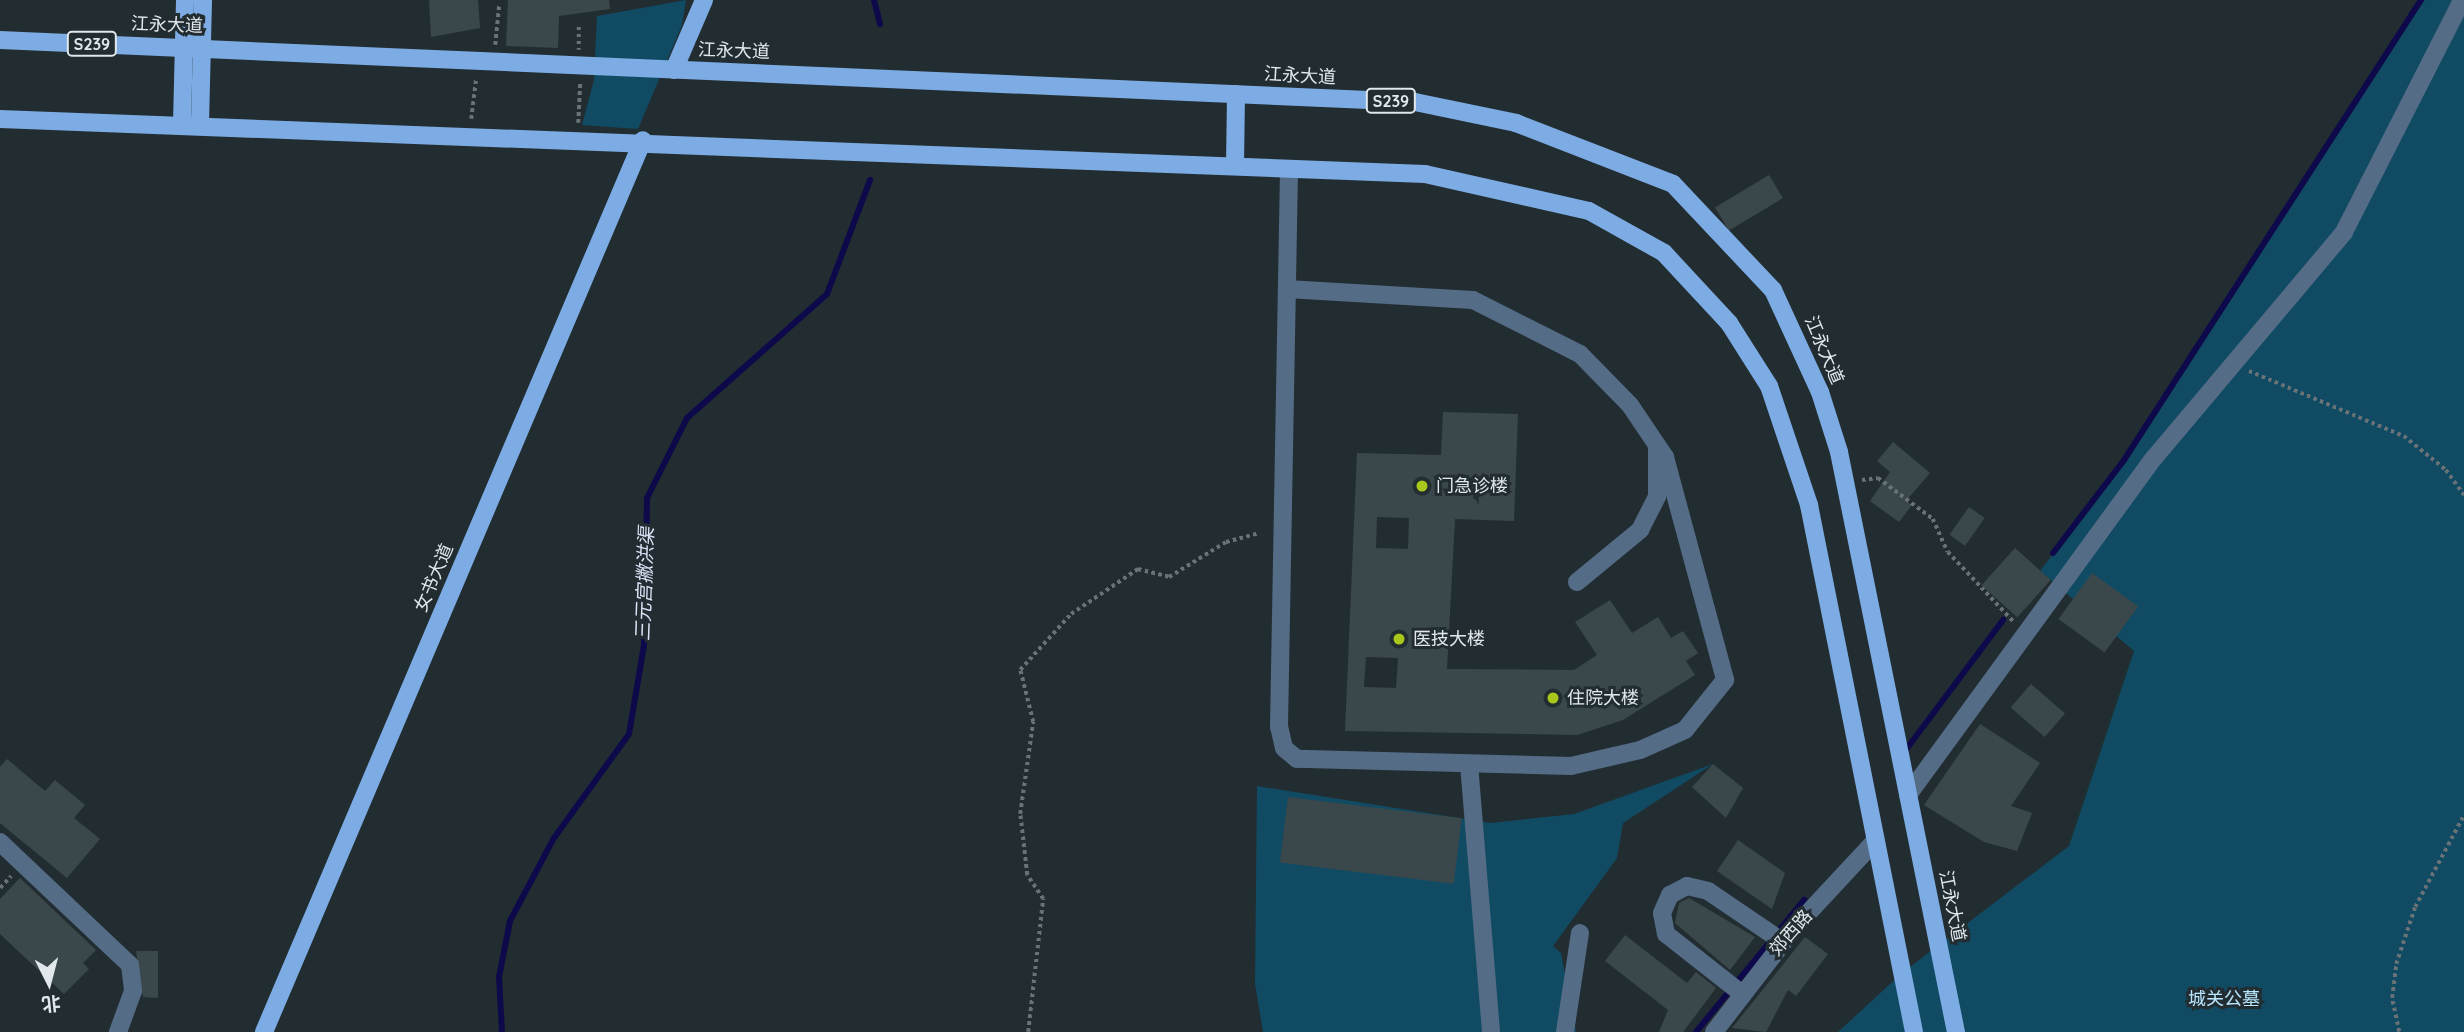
<!DOCTYPE html>
<meta charset="utf-8">
<style>
body{margin:0}
#map{position:relative;width:2464px;height:1032px;overflow:hidden;background:#222d32;font-family:Quicksand,"Noto Sans SC",sans-serif}
div>[style]{position:absolute}
[style*='--x']{left:calc(var(--x)*1px);top:calc(var(--y)*1px);width:calc(var(--w)*1px);rotate:calc(var(--a)*1deg)}
.green>*{inset:0;background:#104b63}
.stream>*{height:6px;margin:-3px;padding:0 3px;transform-origin:3px;border-radius:3px;background:#0e094a}
.building>*{inset:0;background:#3b484b;transform-origin:0 0}
.path>*{height:3.5px;margin-top:-1.75px;transform-origin:0;background:repeating-linear-gradient(90deg,#687277 0 3.5px,transparent 0 7px)}
.minor>*{height:18px;margin:-9px;padding:0 9px;transform-origin:9px;border-radius:9px;background:#556c87}
.major>*{height:18px;margin:-9px;padding:0 9px;transform-origin:9px;border-radius:9px;background:#7cace3}
.dots>*{width:19px;height:19px;translate:-50% -50%;box-sizing:border-box;border:4px solid #222d32;border-radius:50%}
span{translate:-50% -50%;white-space:nowrap;text-align:center;line-height:1.15;-webkit-text-stroke:6px #222d32;paint-order:stroke}
.shield-label span{padding:2px 5px;background:#222d32;border:2px solid;border-radius:5px;-webkit-text-stroke-width:0}
.shield-label{font-size:16px;color:#e1e8ec;font-weight:700}
.street-label{font-size:18px;color:#e1e8ec}
.poi-label{font-size:18px;color:#e1e8ec}
.left{translate:0 -50%;text-align:left}
.park-label{font-size:18px;color:#b8e6fd}
.water-label{font-size:19px;color:#dee3f8;font-style:italic}
.north{position:absolute;left:14px;top:948px;width:70px;height:70px;-webkit-text-stroke:5px #222d32;paint-order:stroke;rotate:174deg;font-size:19px;font-weight:700;line-height:28px;text-align:center;color:#e1e8ec}
.north::after{content:'';display:block;margin:auto;width:24px;height:32px;background:#e1e8ec;clip-path:polygon(50% 0,100% 100%,50% 72%,0 100%)}
</style>
<div id="map">
<div class="green">
<div style="clip-path:polygon(686px 0,682px 25px,638px 129px,582px 125px,594px 80px,597px 16px)"></div>
<div style="clip-path:polygon(2423px 0,2464px 0,2464px 1032px,1838px 1032px,1902px 973px,2069px 846px,2134px 651px,2040px 571px,2124px 460px)"></div>
<div style="clip-path:polygon(1713px 764px,1623px 823px,1617px 858px,1553px 946px,1561px 953px,1576px 1032px,1263px 1032px,1255px 984px,1257px 786px,1490px 823px,1574px 814px)"></div>
</div>
<div class="stream">
<div style="--x:874;--y:0;--w:25;--a:76"></div>
<div style="--x:2053;--y:553;--w:117;--a:-52.6"></div>
<div style="--x:2124;--y:460;--w:548;--a:-57.15"></div>
<div style="--x:1905;--y:751;--w:164;--a:-53.2"></div>
<div style="--x:502;--y:1032;--w:55;--a:-93.1"></div>
<div style="--x:499;--y:977;--w:57;--a:-78.9"></div>
<div style="--x:510;--y:921;--w:94;--a:-62.1"></div>
<div style="--x:554;--y:838;--w:128;--a:-54.2"></div>
<div style="--x:629;--y:734;--w:90;--a:-80.4"></div>
<div style="--x:644;--y:645;--w:147;--a:-88.8"></div>
<div style="--x:647;--y:498;--w:89;--a:-63.4"></div>
<div style="--x:687;--y:418;--w:187;--a:-41.5"></div>
<div style="--x:827;--y:294;--w:122;--a:-69.3"></div>
<div style="--x:1696;--y:1032;--w:171;--a:-50.7"></div>
</div>
<div class="building">
<div style="clip-path:polygon(429px 0,478px 0,480px 28px,431px 37px)"></div>
<div style="clip-path:polygon(508px 0,609px 0,610px 9px,559px 16px,558px 48px,506px 46px)"></div>
<div style="left:1769px;top:175px;width:27px;height:63px;rotate:59deg"></div>
<div style="clip-path:polygon(evenodd,1443px 412px,1518px 414px,1514px 521px,1455px 519px,1447px 669px,1574px 670px,1597px 655px,1575px 622px,1610px 600px,1632px 633px,1658px 617px,1671px 638px,1683px 631px,1698px 653px,1686px 661px,1695px 675px,1623px 720px,1577px 735px,1345px 731px,1357px 453px,1441px 455px,1443px 412px,1377px 517px,1409px 518px,1408px 549px,1376px 548px,1377px 517px,1443px 412px,1366px 657px,1398px 658px,1396px 688px,1364px 687px,1366px 657px)"></div>
<div style="clip-path:polygon(1893px 442px,1930px 473px,1906px 501px,1912px 505px,1899px 522px,1870px 501px,1890px 472px,1877px 461px)"></div>
<div style="left:1969px;top:507px;width:19px;height:34px;rotate:35deg"></div>
<div style="left:2015px;top:548px;width:48px;height:50px;rotate:42deg"></div>
<div style="left:2092px;top:573px;width:57px;height:57px;rotate:36deg"></div>
<div style="left:2031px;top:684px;width:45px;height:31px;rotate:41deg"></div>
<div style="clip-path:polygon(1980px 724px,2040px 763px,2011px 806px,2032px 813px,2017px 851px,1984px 842px,1924px 805px)"></div>
<div style="clip-path:polygon(7px 759px,45px 791px,55px 780px,85px 805px,74px 818px,100px 839px,67px 878px,0 823px,0 767px)"></div>
<div style="clip-path:polygon(1713px 764px,1743px 788px,1726px 818px,1692px 787px)"></div>
<div style="left:1288px;top:797px;width:175px;height:66px;rotate:7deg"></div>
<div style="clip-path:polygon(1738px 840px,1785px 873px,1772px 909px,1717px 871px)"></div>
<div style="clip-path:polygon(20px 878px,96px 950px,83px 963px,89px 969px,64px 994px,0 934px,0 899px)"></div>
<div style="clip-path:polygon(1689px 898px,1755px 937px,1730px 970px,1675px 923px,1679px 903px)"></div>
<div style="clip-path:polygon(1625px 935px,1687px 983px,1696px 972px,1716px 988px,1683px 1032px,1659px 1032px,1668px 1010px,1605px 961px)"></div>
<div style="clip-path:polygon(1805px 937px,1828px 954px,1796px 996px,1788px 990px,1766px 1032px,1732px 1028px)"></div>
<div style="clip-path:polygon(136px 951px,158px 951px,158px 998px,143px 997px)"></div>
</div>
<div class="path">
<div style="--x:579;--y:27;--w:23;--a:90"></div>
<div style="--x:495;--y:45;--w:40;--a:-84.3"></div>
<div style="--x:471;--y:119;--w:41;--a:-83"></div>
<div style="--x:578;--y:123;--w:41;--a:-87.2"></div>
<div style="--x:2249;--y:371;--w:168;--a:22.8"></div>
<div style="--x:2404;--y:436;--w:54;--a:39"></div>
<div style="--x:2446;--y:470;--w:31;--a:54"></div>
<div style="--x:1862;--y:480;--w:16;--a:-7"></div>
<div style="--x:1878;--y:478;--w:69;--a:36.7"></div>
<div style="--x:1933;--y:519;--w:36;--a:66"></div>
<div style="--x:1948;--y:552;--w:96;--a:46.7"></div>
<div style="--x:0;--y:888;--w:16;--a:-47"></div>
<div style="--x:1028;--y:1032;--w:134;--a:-83.6"></div>
<div style="--x:1043;--y:899;--w:29;--a:-124"></div>
<div style="--x:1027;--y:875;--w:61;--a:-96.5"></div>
<div style="--x:1020;--y:814;--w:93;--a:-82"></div>
<div style="--x:1033;--y:722;--w:54;--a:-104"></div>
<div style="--x:1020;--y:670;--w:76;--a:-47.7"></div>
<div style="--x:1071;--y:614;--w:81;--a:-33.9"></div>
<div style="--x:1138;--y:569;--w:32;--a:14"></div>
<div style="--x:1169;--y:577;--w:67;--a:-31.6"></div>
<div style="--x:1226;--y:542;--w:34;--a:-15"></div>
<div style="--x:2399;--y:1032;--w:35;--a:-102"></div>
<div style="--x:2392;--y:998;--w:34;--a:-83"></div>
<div style="--x:2396;--y:964;--w:60;--a:-71.6"></div>
<div style="--x:2415;--y:907;--w:104;--a:-62"></div>
</div>
<div class="minor">
<div style="--x:1287;--y:289;--w:186;--a:3.4"></div>
<div style="--x:1473;--y:300;--w:120;--a:26.8"></div>
<div style="--x:1580;--y:354;--w:71;--a:45.6"></div>
<div style="--x:1630;--y:405;--w:63;--a:56.1"></div>
<div style="--x:1665;--y:457;--w:231;--a:74.9"></div>
<div style="--x:1725;--y:680;--w:64;--a:128.7"></div>
<div style="--x:1685;--y:730;--w:49;--a:156"></div>
<div style="--x:1640;--y:750;--w:71;--a:166.9"></div>
<div style="--x:1571;--y:766;--w:274;--a:-178.5"></div>
<div style="--x:1297;--y:759;--w:17;--a:-140"></div>
<div style="--x:1284;--y:748;--w:22;--a:-103"></div>
<div style="--x:1279;--y:727;--w:558;--a:-88.97"></div>
<div style="--x:1577;--y:582;--w:82;--a:-39.5"></div>
<div style="--x:1640;--y:530;--w:38;--a:-63"></div>
<div style="--x:1657;--y:496;--w:48;--a:-90"></div>
<div style="--x:1469;--y:764;--w:269;--a:85.3"></div>
<div style="--x:1908;--y:795;--w:417;--a:-53.9"></div>
<div style="--x:2154;--y:458;--w:295;--a:-49.9"></div>
<div style="--x:2344;--y:232;--w:260;--a:-63"></div>
<div style="--x:0;--y:842;--w:179;--a:43.4"></div>
<div style="--x:130;--y:965;--w:26;--a:83"></div>
<div style="--x:133;--y:991;--w:44;--a:110.1"></div>
<div style="--x:1741;--y:993;--w:95;--a:-141.8"></div>
<div style="--x:1666;--y:934;--w:21;--a:-101"></div>
<div style="--x:1662;--y:913;--w:20;--a:-66"></div>
<div style="--x:1670;--y:895;--w:19;--a:-28"></div>
<div style="--x:1687;--y:886;--w:22;--a:13"></div>
<div style="--x:1708;--y:891;--w:91;--a:34.2"></div>
<div style="--x:1565;--y:1032;--w:100;--a:-81.4"></div>
<div style="--x:1714;--y:1032;--w:134;--a:-52.3"></div>
<div style="--x:1796;--y:926;--w:117;--a:-47.1"></div>
</div>
<div class="major">
<div style="--x:0;--y:40;--w:1416;--a:2.51"></div>
<div style="--x:1415;--y:102;--w:103;--a:11.7"></div>
<div style="--x:1516;--y:123;--w:168;--a:21.2"></div>
<div style="--x:1673;--y:184;--w:146;--a:46.7"></div>
<div style="--x:1773;--y:290;--w:112;--a:65.3"></div>
<div style="--x:1820;--y:392;--w:63;--a:72.4"></div>
<div style="--x:1839;--y:452;--w:592;--a:78.6"></div>
<div style="--x:674;--y:70;--w:76;--a:-66.8"></div>
<div style="--x:0;--y:119;--w:1426;--a:2.21"></div>
<div style="--x:1425;--y:174;--w:168;--a:12.7"></div>
<div style="--x:1589;--y:211;--w:86;--a:29.2"></div>
<div style="--x:1664;--y:253;--w:96;--a:47.1"></div>
<div style="--x:1729;--y:323;--w:75;--a:57.6"></div>
<div style="--x:1769;--y:386;--w:126;--a:71.4"></div>
<div style="--x:1809;--y:505;--w:537;--a:78.73"></div>
<div style="--x:182;--y:123;--w:123;--a:-88.6"></div>
<div style="--x:200;--y:124;--w:124;--a:-88.6"></div>
<div style="--x:1235;--y:166;--w:72;--a:-89.2"></div>
<div style="--x:264;--y:1032;--w:969;--a:-66.98"></div>
</div>
<div class="dots">
<div style="left:1422px;top:486px;background:#a9c71a"></div>
<div style="left:1399px;top:639px;background:#a9c71a"></div>
<div style="left:1553px;top:698px;background:#a9c71a"></div>
</div>
<div class="shield-label">
<span style="left:92px;top:44px">S239</span>
<span style="left:1391px;top:101px">S239</span>
</div>
<div class="street-label">
<span style="left:167px;top:25px;rotate:2deg">江永大道</span>
<span style="left:734px;top:51px;rotate:2deg">江永大道</span>
<span style="left:1300px;top:76px;rotate:3deg">江永大道</span>
<span style="left:1824px;top:350px;rotate:67deg">江永大道</span>
<span style="left:434px;top:578px;rotate:-67deg">女书大道</span>
<span style="left:1952px;top:906px;rotate:79deg">江永大道</span>
<span style="left:1791px;top:933px;rotate:-49deg">郊西路</span>
</div>
<div class="poi-label">
<span class="left" style="left:1436px;top:486px">门急诊楼</span>
<span class="left" style="left:1413px;top:639px">医技大楼</span>
<span class="left" style="left:1567px;top:698px">住院大楼</span>
</div>
<div class="park-label">
<span style="left:2224px;top:999px">城关公墓</span>
</div>
<div class="water-label">
<span style="left:645px;top:584px;rotate:-88deg">三元宫撇洪渠</span>
</div>
<div class="north">北</div>
</div>
